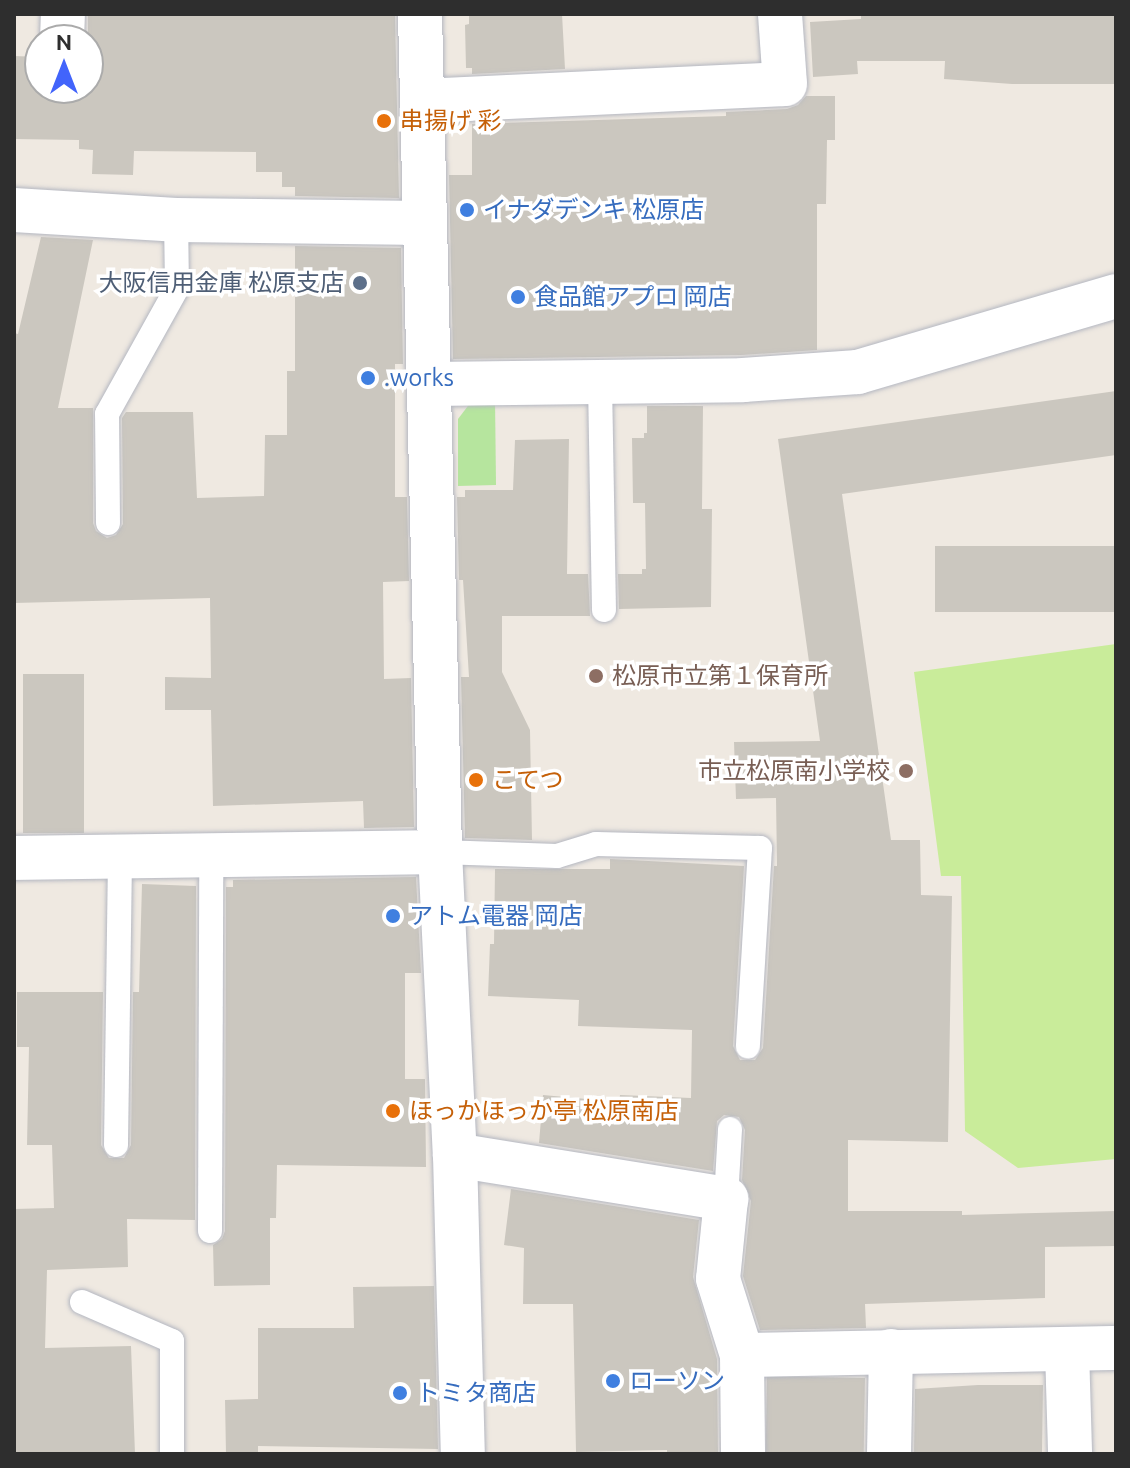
<!DOCTYPE html>
<meta charset="utf-8">
<style>
body{margin:0}
#map{position:relative;width:1130px;height:1468px;overflow:hidden;background:#efe9e1;font-family:Ubuntu,"Noto Sans JP",sans-serif}
div>[style]{position:absolute}
[style*='--x']{left:calc(var(--x)*1px);top:calc(var(--y)*1px);width:calc(var(--w)*1px);rotate:calc(var(--a)*1deg)}
.green>*{inset:0;background:#b6e59e}
.pitch>*{inset:0;background:#c9ec9a}
.building>*{inset:0;background:#cbc7bf;transform-origin:0 0}
.roads{filter:drop-shadow(0 0 2px #b4b7c1) drop-shadow(0 0 2px #b4b7c1)}
.lane>*{height:24px;margin:-12px;padding:0 12px;transform-origin:12px;border-radius:12px;background:#fff}
.street>*{height:44px;margin:-22px;padding:0 22px;transform-origin:22px;border-radius:22px;background:#fff}
.dots>*{width:22px;height:22px;translate:-50% -50%;box-sizing:border-box;border:4px solid #fff;border-radius:50%}
span{translate:-50% -50%;white-space:nowrap;text-align:center;line-height:1.15;-webkit-text-stroke:7px #fff;paint-order:stroke}
.food-label{font-size:24px;color:#c56008}
.left{translate:0 -50%;text-align:left}
.shop-label{font-size:24px;color:#366cbe}
.service-label{font-size:24px;color:#4e5e75}
.right{translate:-100% -50%;text-align:right}
.education-label{font-size:24px;color:#785e54}
.frame{position:absolute;inset:0;border:16px solid #2e2e2e;pointer-events:none}
.north{position:absolute;left:24px;top:24px;width:80px;height:80px;box-sizing:border-box;background:#fff;border:2px solid #ababab;border-radius:50%;rotate:0deg;font-size:22px;font-weight:700;line-height:32px;text-align:center;color:#2e2e2e}
.north::after{content:'';display:block;margin:auto;width:28px;height:36px;background:#4264fb;clip-path:polygon(50% 0,100% 100%,50% 72%,0 100%)}
</style>
<div id="map">
<div class="green">
<div style="clip-path:polygon(474px 398px,495px 398px,496px 485px,458px 486px,458px 419px)"></div>
</div>
<div class="pitch">
<div style="clip-path:polygon(1116px 644px,1116px 1159px,1018px 1168px,965px 1131px,961px 876px,941px 876px,914px 672px)"></div>
</div>
<div class="building">
<div style="clip-path:polygon(88px 14px,395px 14px,399px 198px,295px 196px,295px 187px,282px 187px,282px 172px,256px 172px,256px 152px,134px 151px,133px 175px,92px 174px,93px 150px,79px 149px,79px 140px,14px 139px,14px 56px,40px 57px,40px 88px,88px 88px)"></div>
<div style="clip-path:polygon(469px 14px,562px 14px,565px 69px,472px 74px,472px 68px,466px 68px,465px 25px,469px 24px)"></div>
<div style="clip-path:polygon(861px 14px,1116px 14px,1116px 84px,1012px 84px,944px 79px,945px 61px,857px 61px,858px 74px,813px 77px,810px 22px,861px 19px)"></div>
<div style="clip-path:polygon(806px 96px,835px 96px,835px 140px,827px 140px,826px 204px,817px 204px,817px 350px,742px 355px,453px 359px,449px 175px,472px 175px,472px 124px,726px 116px,726px 112px,787px 109px,798px 105px)"></div>
<div style="clip-path:polygon(41px 237px,93px 240px,58px 408px,93px 408px,93px 523px,96px 531px,107px 538px,116px 535px,123px 524px,122px 418px,126px 412px,193px 412px,197px 498px,264px 496px,265px 435px,287px 435px,287px 371px,295px 371px,295px 246px,401px 248px,403px 364px,395px 364px,395px 497px,407px 497px,409px 581px,383px 582px,384px 679px,411px 678px,414px 827px,364px 828px,363px 801px,213px 806px,211px 710px,165px 710px,165px 677px,211px 678px,210px 598px,14px 603px,14px 333px,18px 334px)"></div>
<div style="clip-path:polygon(1116px 391px,1116px 455px,842px 494px,891px 840px,920px 840px,921px 895px,952px 896px,948px 1142px,848px 1140px,848px 1211px,962px 1211px,962px 1215px,1116px 1211px,1116px 1246px,1045px 1247px,1045px 1298px,865px 1304px,866px 1328px,760px 1330px,743px 1276px,751px 1201px,742px 1180px,745px 1130px,739px 1117px,724px 1115px,717px 1121px,713px 1171px,539px 1143px,543px 1095px,619px 1102px,620px 1095px,691px 1098px,692px 1030px,578px 1026px,579px 1000px,488px 996px,490px 944px,494px 944px,495px 869px,610px 869px,610px 859px,744px 866px,733px 1046px,740px 1060px,755px 1060px,763px 1048px,774px 866px,777px 866px,776px 798px,736px 799px,734px 742px,820px 741px,778px 439px)"></div>
<div style="clip-path:polygon(647px 406px,703px 406px,702px 509px,712px 509px,711px 607px,619px 609px,618px 574px,642px 574px,642px 569px,646px 569px,645px 503px,633px 503px,632px 438px,644px 438px,644px 433px,647px 433px)"></div>
<div style="clip-path:polygon(569px 439px,567px 574px,588px 574px,590px 616px,502px 616px,502px 672px,530px 730px,532px 840px,465px 838px,461px 677px,469px 677px,463px 580px,459px 580px,457px 497px,465px 497px,465px 490px,513px 490px,515px 440px)"></div>
<div style="left:1116px;top:546px;width:66px;height:181px;rotate:90deg"></div>
<div style="left:23px;top:674px;width:61px;height:159px"></div>
<div style="clip-path:polygon(416px 877px,421px 973px,405px 973px,405px 1079px,425px 1079px,426px 1167px,277px 1165px,276px 1218px,270px 1218px,270px 1285px,214px 1286px,213px 1245px,222px 1239px,225px 1231px,226px 887px,233px 887px,233px 880px)"></div>
<div style="clip-path:polygon(142px 884px,196px 886px,195px 1220px,127px 1219px,128px 1267px,47px 1270px,45px 1348px,131px 1346px,135px 1454px,14px 1454px,14px 1209px,54px 1208px,52px 1145px,27px 1145px,29px 1047px,17px 1047px,17px 992px,103px 992px,101px 1145px,109px 1158px,124px 1158px,131px 1145px,133px 992px,139px 992px)"></div>
<div style="clip-path:polygon(511px 1189px,699px 1220px,693px 1277px,717px 1359px,718px 1454px,667px 1454px,667px 1450px,576px 1452px,573px 1304px,523px 1304px,524px 1248px,504px 1245px)"></div>
<div style="clip-path:polygon(434px 1286px,438px 1449px,258px 1446px,258px 1454px,226px 1454px,225px 1400px,258px 1399px,258px 1328px,354px 1328px,353px 1287px)"></div>
<div style="left:865px;top:1378px;width:76px;height:98px;rotate:91deg"></div>
<div style="clip-path:polygon(978px 1385px,1043px 1385px,1042px 1454px,914px 1454px,915px 1389px)"></div>
</div>
<div class="roads">
<div class="lane">
<div style="--x:600;--y:382;--w:228;--a:89"></div>
<div style="--x:108;--y:523;--w:109;--a:-90.5"></div>
<div style="--x:107;--y:414;--w:144;--a:-60.9"></div>
<div style="--x:177;--y:288;--w:68;--a:-90.8"></div>
<div style="--x:440;--y:852;--w:117;--a:2"></div>
<div style="--x:557;--y:856;--w:41;--a:-17.1"></div>
<div style="--x:596;--y:844;--w:164;--a:1.4"></div>
<div style="--x:760;--y:848;--w:199;--a:93.5"></div>
<div style="--x:116;--y:1145;--w:289;--a:-89.2"></div>
<div style="--x:726;--y:1199;--w:70;--a:-86.7"></div>
<div style="--x:210;--y:1231;--w:377;--a:-89.8"></div>
<div style="--x:82;--y:1302;--w:98;--a:23.4"></div>
<div style="--x:172;--y:1341;--w:113;--a:90"></div>
</div>
<div class="street">
<div style="--x:420;--y:14;--w:838;--a:88.63"></div>
<div style="--x:440;--y:852;--w:303;--a:87.2"></div>
<div style="--x:455;--y:1155;--w:299;--a:88.5"></div>
<div style="--x:62;--y:40;--w:26;--a:-88"></div>
<div style="--x:423;--y:101;--w:362;--a:-2.7"></div>
<div style="--x:785;--y:84;--w:70;--a:-94.1"></div>
<div style="--x:14;--y:210;--w:162;--a:3.5"></div>
<div style="--x:176;--y:220;--w:249;--a:0.7"></div>
<div style="--x:430;--y:384;--w:313;--a:-0.7"></div>
<div style="--x:743;--y:380;--w:115;--a:-4"></div>
<div style="--x:858;--y:372;--w:269;--a:-16.4"></div>
<div style="--x:14;--y:858;--w:426;--a:-0.8"></div>
<div style="--x:455;--y:1155;--w:275;--a:9.2"></div>
<div style="--x:726;--y:1199;--w:80;--a:95.7"></div>
<div style="--x:718;--y:1279;--w:80;--a:72.5"></div>
<div style="--x:742;--y:1355;--w:99;--a:89.4"></div>
<div style="--x:1067;--y:1350;--w:104;--a:88.3"></div>
<div style="--x:742;--y:1355;--w:374;--a:-1.1"></div>
<div style="--x:889;--y:1454;--w:103;--a:-88.9"></div>
</div>
</div>
<div class="dots">
<div style="left:384px;top:121px;background:#e8710a"></div>
<div style="left:467px;top:210px;background:#3f7fe0"></div>
<div style="left:360px;top:283px;background:#5c6f8a"></div>
<div style="left:518px;top:297px;background:#3f7fe0"></div>
<div style="left:368px;top:378px;background:#3f7fe0"></div>
<div style="left:596px;top:676px;background:#8d6e63"></div>
<div style="left:906px;top:771px;background:#8d6e63"></div>
<div style="left:476px;top:780px;background:#e8710a"></div>
<div style="left:393px;top:916px;background:#3f7fe0"></div>
<div style="left:393px;top:1111px;background:#e8710a"></div>
<div style="left:613px;top:1381px;background:#3f7fe0"></div>
<div style="left:400px;top:1393px;background:#3f7fe0"></div>
</div>
<div class="food-label">
<span class="left" style="left:400px;top:121px">串揚げ 彩</span>
<span class="left" style="left:492px;top:780px">こてつ</span>
<span class="left" style="left:409px;top:1111px">ほっかほっか亭 松原南店</span>
</div>
<div class="shop-label">
<span class="left" style="left:483px;top:210px">イナダデンキ 松原店</span>
<span class="left" style="left:534px;top:297px">食品館アプロ 岡店</span>
<span class="left" style="left:384px;top:378px">.works</span>
<span class="left" style="left:409px;top:916px">アトム電器 岡店</span>
<span class="left" style="left:629px;top:1381px">ローソン</span>
<span class="left" style="left:416px;top:1393px">トミタ商店</span>
</div>
<div class="service-label">
<span class="right" style="left:344px;top:283px">大阪信用金庫 松原支店</span>
</div>
<div class="education-label">
<span class="left" style="left:612px;top:676px">松原市立第１保育所</span>
<span class="right" style="left:890px;top:771px">市立松原南小学校</span>
</div>
<div class="frame"></div>
<div class="north">N</div>
</div>
